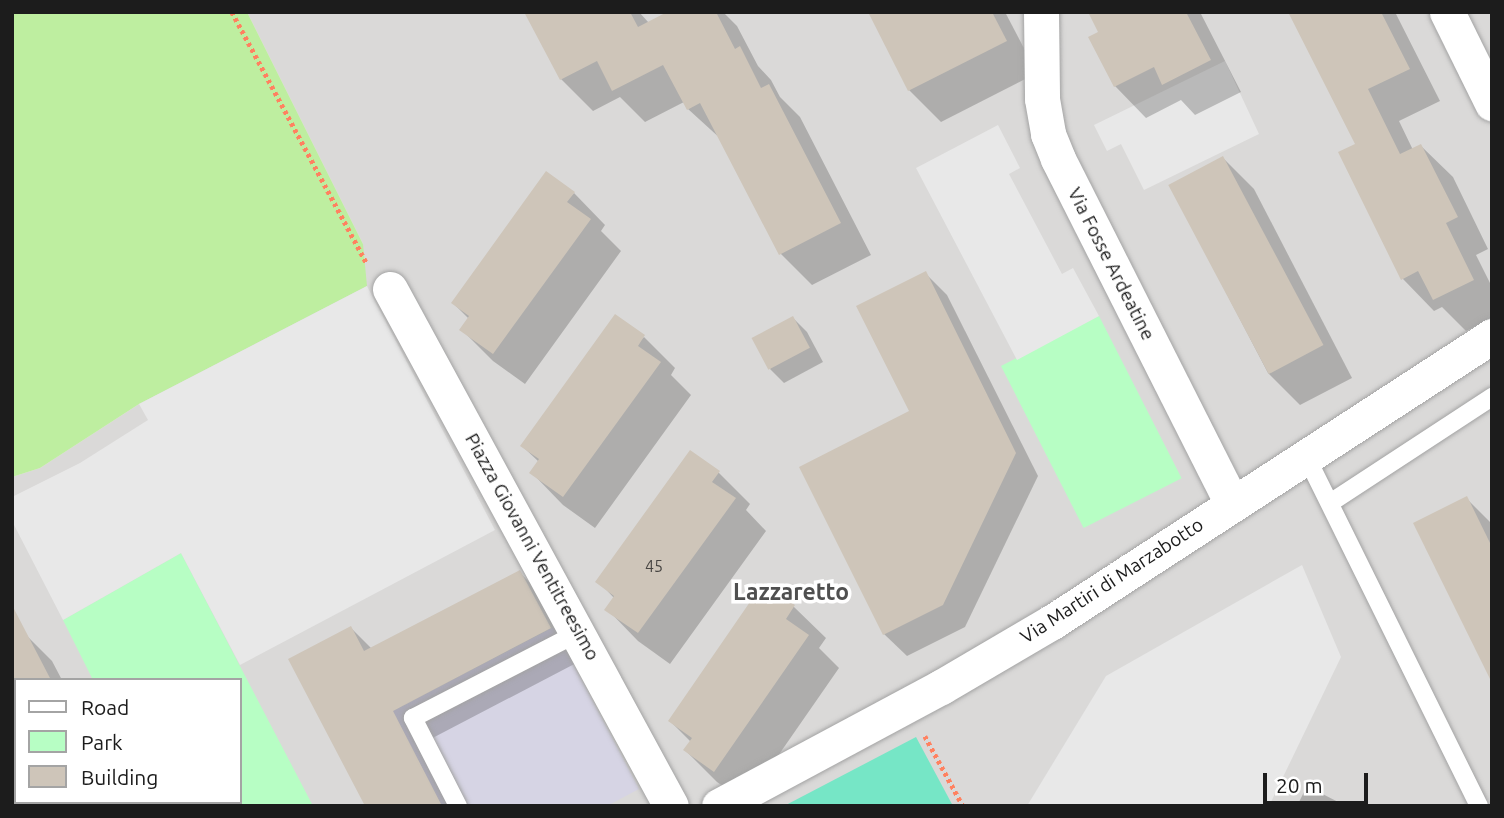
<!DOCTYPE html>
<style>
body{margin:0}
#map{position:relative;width:1504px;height:818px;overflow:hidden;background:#eeebe0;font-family:Ubuntu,sans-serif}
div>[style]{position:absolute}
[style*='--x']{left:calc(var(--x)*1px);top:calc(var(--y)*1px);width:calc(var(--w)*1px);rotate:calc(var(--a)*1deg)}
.residential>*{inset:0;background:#dad9d8}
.grass>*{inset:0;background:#beeea0}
.park>*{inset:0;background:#b7fec4;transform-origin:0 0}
.pitch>*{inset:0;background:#76e6c6}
.parking>*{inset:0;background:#e8e8e8}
.plaza>*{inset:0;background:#d6d4e4}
.shadow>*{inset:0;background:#0003}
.building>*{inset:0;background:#cec5b9;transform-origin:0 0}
.path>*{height:4.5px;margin-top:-2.25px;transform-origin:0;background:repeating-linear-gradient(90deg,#ff8160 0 3.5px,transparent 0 7px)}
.roads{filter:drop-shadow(0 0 2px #a3a3a3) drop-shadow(0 0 2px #a3a3a3)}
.service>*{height:18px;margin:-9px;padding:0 9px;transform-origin:9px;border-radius:9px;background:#fff}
.minor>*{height:35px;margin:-17.5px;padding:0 17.5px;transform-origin:17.5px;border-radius:17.5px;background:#fff}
span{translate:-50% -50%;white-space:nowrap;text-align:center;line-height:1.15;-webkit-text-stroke:7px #fff;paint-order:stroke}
.number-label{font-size:16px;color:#484643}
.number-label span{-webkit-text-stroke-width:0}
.street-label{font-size:19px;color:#1c1c1c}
.quarter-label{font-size:23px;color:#4f4f4f;font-weight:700}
.frame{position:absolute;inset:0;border:14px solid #1c1c1c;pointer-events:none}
.legend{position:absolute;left:14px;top:678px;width:228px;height:126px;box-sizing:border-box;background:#fff;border:2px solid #a4a4a4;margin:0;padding:9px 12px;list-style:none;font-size:21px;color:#1c1c1c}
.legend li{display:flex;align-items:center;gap:14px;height:35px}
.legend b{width:35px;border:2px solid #a4a4a4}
.scale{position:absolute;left:1263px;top:773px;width:105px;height:32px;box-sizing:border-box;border:4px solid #1c1c1c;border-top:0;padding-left:9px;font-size:21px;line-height:24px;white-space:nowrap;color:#1c1c1c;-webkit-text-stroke:5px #fff;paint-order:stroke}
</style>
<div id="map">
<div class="residential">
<div style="clip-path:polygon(evenodd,247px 12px,1492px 12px,1492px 806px,12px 806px,12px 477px,40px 468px,139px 404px,363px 244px,247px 12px,16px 680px,240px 680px,240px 802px,16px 802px,16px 680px)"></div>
</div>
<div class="grass">
<div style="clip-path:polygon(12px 12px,247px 12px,363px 244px,367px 286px,139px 404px,40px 468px,12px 477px)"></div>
</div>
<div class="park">
<div style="left:1099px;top:316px;width:182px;height:110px;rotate:63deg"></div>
<div style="clip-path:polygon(181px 553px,313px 806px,155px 806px,153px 802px,240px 802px,240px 680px,93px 680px,63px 620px)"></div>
</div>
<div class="pitch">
<div style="clip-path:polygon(916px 737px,953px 806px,784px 806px)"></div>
</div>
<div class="parking">
<div style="clip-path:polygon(1225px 61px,1259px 134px,1144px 190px,1121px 144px,1107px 151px,1094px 125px)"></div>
<div style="clip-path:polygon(998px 125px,1020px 168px,1009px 174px,1062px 274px,1073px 268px,1099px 316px,1017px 360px,916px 168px)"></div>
<div style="clip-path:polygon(367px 286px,495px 530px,240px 665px,181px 553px,63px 620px,12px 521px,12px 497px,80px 463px,148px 420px,139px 404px)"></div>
<div style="clip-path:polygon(1302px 565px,1341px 657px,1269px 806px,1027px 806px,1106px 676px)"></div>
</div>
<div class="plaza">
<div style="clip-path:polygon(554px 627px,639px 789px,607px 806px,442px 806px,393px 711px)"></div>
</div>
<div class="shadow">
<div style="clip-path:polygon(526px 12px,639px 12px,649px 23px,671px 12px,723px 12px,737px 26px,758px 66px,771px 80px,780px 97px,800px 117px,871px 255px,812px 285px,781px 254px,722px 140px,688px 109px,684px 102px,645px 122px,620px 97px,593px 111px,561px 79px)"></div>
<div style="clip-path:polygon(870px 12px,1005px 12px,1037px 73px,941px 122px,909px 90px)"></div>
<div style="clip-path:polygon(1090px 12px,1200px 12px,1241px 92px,1195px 115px,1181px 100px,1146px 118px,1115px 86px,1101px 32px)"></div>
<div style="clip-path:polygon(1290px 12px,1395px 12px,1440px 101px,1399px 121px,1413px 150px,1421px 146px,1453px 177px,1488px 249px,1476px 255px,1492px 287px,1492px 318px,1466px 331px,1442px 307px,1434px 311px,1403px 279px,1341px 153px,1357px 145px)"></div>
<div style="clip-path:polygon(1223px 158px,1254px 189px,1352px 378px,1300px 405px,1268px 373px,1170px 185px)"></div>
<div style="clip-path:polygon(574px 193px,605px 225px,601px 231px,621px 251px,525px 384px,493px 361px,462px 330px,469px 319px,453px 303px)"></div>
<div style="clip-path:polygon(925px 273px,947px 295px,1038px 476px,965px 627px,907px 656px,884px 634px)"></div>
<div style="clip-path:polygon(793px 318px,807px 332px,823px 362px,784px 383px,770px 369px)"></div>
<div style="clip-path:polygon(644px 337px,675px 368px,671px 375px,691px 395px,595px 528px,563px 505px,532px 473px,539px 462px,522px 446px)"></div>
<div style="clip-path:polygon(691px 453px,719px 473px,750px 504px,746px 510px,766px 531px,670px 664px,638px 641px,607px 609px,614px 598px,598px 581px)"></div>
<div style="clip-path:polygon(1466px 498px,1492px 524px,1492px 679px)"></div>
<div style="clip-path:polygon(519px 572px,551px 603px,582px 660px,423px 743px,456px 806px,367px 806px,351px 628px,372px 649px)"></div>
<div style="clip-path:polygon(764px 586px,794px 607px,826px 638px,819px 648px,839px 668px,746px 802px,717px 782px,685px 750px,691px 742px,670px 721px)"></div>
<div style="clip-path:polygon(27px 636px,52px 661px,62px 680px,16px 680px,16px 802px,96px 802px,97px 806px,12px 806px,12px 643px)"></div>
<div style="clip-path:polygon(1307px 786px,1346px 806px,1297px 806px)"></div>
</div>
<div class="building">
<div style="clip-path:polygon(524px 12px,630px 12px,638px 27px,667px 12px,716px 12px,735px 49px,740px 46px,761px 88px,769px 84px,841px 223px,779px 255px,700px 103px,687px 110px,663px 65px,612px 91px,597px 61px,560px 80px)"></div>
<div style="clip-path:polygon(868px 12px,992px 12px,1007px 41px,908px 91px)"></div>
<div style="clip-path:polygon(1088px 12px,1186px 12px,1211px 60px,1162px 85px,1154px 67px,1114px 87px,1088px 37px,1098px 32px)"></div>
<div style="clip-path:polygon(1288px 12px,1381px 12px,1410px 69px,1368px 89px,1400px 154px,1421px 144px,1458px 217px,1446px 223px,1474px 280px,1433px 300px,1418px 271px,1401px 280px,1338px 152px,1355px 144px)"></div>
<div style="left:1223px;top:156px;width:214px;height:62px;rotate:62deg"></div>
<div style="clip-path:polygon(546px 171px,575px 192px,567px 202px,591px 219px,493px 354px,459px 330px,469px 316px,451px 303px)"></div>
<div style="clip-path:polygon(926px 271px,1016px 453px,943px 605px,883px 635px,799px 467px,909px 411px,856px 306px)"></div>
<div style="clip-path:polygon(615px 314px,645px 335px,638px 346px,661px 362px,563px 497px,529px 473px,539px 459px,520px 446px)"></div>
<div style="left:793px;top:316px;width:36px;height:47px;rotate:62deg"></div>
<div style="clip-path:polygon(690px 450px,720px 471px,712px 482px,736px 498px,638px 633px,604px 610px,614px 596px,595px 582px)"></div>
<div style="clip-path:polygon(1467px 496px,1492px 547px,1492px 683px,1413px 523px)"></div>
<div style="clip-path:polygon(520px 570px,551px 628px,393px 711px,442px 806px,365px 806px,288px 659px,351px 626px,364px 651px)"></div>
<div style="clip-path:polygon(763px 583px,795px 605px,786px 619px,809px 635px,714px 772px,683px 750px,692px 738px,668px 721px)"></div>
<div style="clip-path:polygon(12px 605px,51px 680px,12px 680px)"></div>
</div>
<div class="path">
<div style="--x:232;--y:12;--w:286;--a:61.8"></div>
<div style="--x:925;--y:736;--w:80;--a:61.5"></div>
</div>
<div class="roads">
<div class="service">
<div style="--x:1305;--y:454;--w:393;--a:63.7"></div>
<div style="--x:1330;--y:503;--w:194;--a:-33.2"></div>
<div style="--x:458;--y:806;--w:99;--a:-117.1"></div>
<div style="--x:413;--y:718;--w:186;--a:-27.3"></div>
</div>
<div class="minor">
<div style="--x:1041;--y:12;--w:87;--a:89.3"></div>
<div style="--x:1042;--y:99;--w:36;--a:80"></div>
<div style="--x:1048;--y:134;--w:27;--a:68"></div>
<div style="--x:1058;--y:159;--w:386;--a:63.2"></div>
<div style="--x:1447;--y:12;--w:102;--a:63.7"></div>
<div style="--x:390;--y:289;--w:588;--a:61.48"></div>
<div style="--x:719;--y:806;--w:252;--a:-28.2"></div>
<div style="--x:941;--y:687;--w:129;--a:-30.4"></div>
<div style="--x:1052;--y:622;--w:525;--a:-33.02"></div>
</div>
</div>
<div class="number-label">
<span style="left:654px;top:566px">45</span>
</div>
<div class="street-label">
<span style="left:1111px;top:264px;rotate:63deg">Via Fosse Ardeatine</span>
<span style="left:532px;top:547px;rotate:61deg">Piazza Giovanni Ventitreesimo</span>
<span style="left:1112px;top:581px;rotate:-33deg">Via Martiri di Marzabotto</span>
</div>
<div class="quarter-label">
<span style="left:791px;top:592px">Lazzaretto</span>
</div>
<div class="frame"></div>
<ul class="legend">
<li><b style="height:9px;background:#fff"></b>Road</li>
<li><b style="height:19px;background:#b7fec4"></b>Park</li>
<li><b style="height:19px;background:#cec5b9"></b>Building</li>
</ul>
<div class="scale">20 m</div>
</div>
